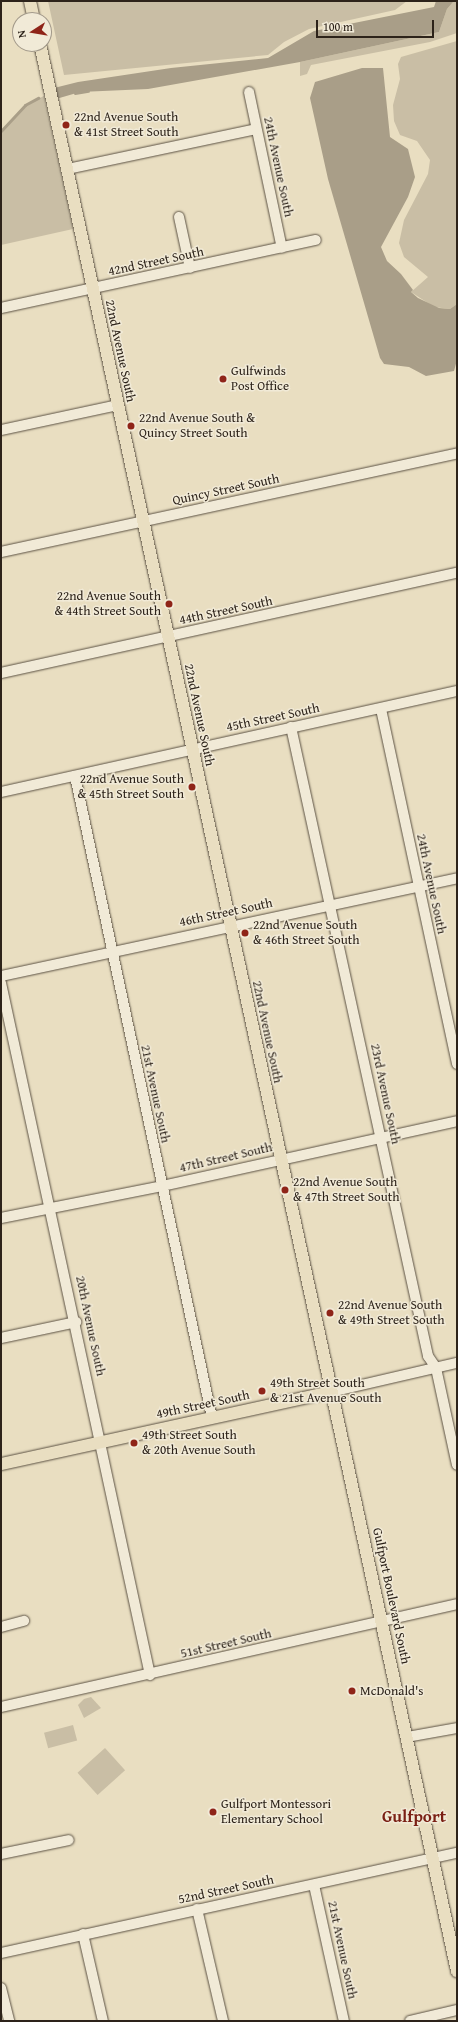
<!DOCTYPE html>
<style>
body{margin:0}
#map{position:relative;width:458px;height:2022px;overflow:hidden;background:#e9dec1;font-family:"Gentium Book Plus",serif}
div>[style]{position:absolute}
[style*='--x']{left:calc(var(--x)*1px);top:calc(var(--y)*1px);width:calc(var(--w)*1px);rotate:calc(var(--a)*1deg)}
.green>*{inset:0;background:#c9bea5;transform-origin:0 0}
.water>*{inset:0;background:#a99e88}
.stream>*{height:2.5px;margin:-1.25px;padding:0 1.25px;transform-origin:1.25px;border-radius:1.25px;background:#a99e88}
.roads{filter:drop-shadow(0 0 1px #5c5244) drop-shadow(0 0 1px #5c5244)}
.minor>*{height:10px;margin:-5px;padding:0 5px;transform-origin:5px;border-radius:5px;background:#f1ead7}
.major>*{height:12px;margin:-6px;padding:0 6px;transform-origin:6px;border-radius:6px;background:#e9dec1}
.dots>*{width:11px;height:11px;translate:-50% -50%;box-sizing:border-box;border:2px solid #f1ead7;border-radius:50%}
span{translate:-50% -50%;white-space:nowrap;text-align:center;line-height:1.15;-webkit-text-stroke:3px #f1ead7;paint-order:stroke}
.poi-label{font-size:13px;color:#2d231a}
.left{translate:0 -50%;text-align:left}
.right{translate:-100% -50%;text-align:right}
.street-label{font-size:13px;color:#2d231a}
.district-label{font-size:17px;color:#7a1f14;font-weight:700}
.frame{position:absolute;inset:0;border:2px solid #2d231a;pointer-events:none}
.north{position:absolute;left:12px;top:12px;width:40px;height:40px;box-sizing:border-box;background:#f1ead7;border:1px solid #a39a8b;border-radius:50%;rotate:258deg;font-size:11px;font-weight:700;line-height:16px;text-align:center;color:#2d231a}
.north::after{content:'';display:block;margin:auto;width:14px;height:18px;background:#8f2418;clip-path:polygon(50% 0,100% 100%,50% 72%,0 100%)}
.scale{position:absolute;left:316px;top:20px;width:118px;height:18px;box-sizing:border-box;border:2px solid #2d231a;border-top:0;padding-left:5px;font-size:12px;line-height:14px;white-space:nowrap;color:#2d231a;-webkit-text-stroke:3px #f1ead7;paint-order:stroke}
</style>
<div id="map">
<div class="green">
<div style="clip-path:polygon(48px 1px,407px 1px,395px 10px,309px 29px,284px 42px,268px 55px,64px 75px)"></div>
<div style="clip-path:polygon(454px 1px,457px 1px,457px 33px,430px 42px,311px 65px,307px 74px,300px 76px,300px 62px,439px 32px,447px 9px)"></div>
<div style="clip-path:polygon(457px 41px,457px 304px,450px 309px,434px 307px,411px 292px,428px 277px,404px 257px,399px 243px,404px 220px,428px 174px,430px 160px,417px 141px,400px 135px,394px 121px,393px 105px,400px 79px,398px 64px,401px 57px)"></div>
<div style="clip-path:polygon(44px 96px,73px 229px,1px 245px,1px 131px,25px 105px)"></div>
<div style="clip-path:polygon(91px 1697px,101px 1708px,84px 1718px,78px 1705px,84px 1699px)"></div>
<div style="left:73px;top:1725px;width:16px;height:30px;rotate:75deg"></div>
<div style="left:105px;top:1748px;width:30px;height:37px;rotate:48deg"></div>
</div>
<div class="water">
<div style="clip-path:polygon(436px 1px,454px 1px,447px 9px,439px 32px,300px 62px,148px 89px,80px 92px,56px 99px,54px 88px,78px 82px,171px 68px,268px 58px,314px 31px,434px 7px)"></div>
<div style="clip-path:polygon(362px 68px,383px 68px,390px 137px,408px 149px,415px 177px,408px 197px,381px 247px,387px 261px,401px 274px,413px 290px,411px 292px,418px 298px,439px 308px,450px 309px,457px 304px,457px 360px,454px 371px,426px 376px,409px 367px,384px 364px,380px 358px,328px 179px,310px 98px,315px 82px)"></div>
</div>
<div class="stream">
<div style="--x:75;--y:93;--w:13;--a:-9"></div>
<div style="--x:1;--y:131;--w:35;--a:-47"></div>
<div style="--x:25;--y:105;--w:15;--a:-28"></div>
</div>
<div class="roads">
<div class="minor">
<div style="--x:249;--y:92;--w:159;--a:78.1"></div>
<div style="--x:67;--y:169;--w:193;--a:-11.9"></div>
<div style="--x:179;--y:217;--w:52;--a:77.8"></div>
<div style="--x:1;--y:308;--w:322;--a:-12.2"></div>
<div style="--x:1;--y:430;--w:120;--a:-12.1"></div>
<div style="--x:1;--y:552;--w:467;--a:-12.2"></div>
<div style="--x:1;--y:673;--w:467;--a:-12.4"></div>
<div style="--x:381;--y:709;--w:363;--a:77.9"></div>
<div style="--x:291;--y:727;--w:644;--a:77.71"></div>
<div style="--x:428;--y:1356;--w:14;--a:56"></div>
<div style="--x:436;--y:1368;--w:99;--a:77.8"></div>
<div style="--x:75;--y:776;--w:656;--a:77.95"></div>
<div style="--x:1;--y:792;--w:467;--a:-12.5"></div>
<div style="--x:1;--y:976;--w:466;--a:-12.1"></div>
<div style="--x:1;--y:983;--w:708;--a:77.85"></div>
<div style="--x:1;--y:1218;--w:164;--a:-11.2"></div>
<div style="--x:162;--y:1186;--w:302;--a:-12.4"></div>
<div style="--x:1;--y:1338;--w:77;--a:-12"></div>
<div style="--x:331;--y:1392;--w:129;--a:-13"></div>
<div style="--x:1;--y:1627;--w:24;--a:-15"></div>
<div style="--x:1;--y:1707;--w:467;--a:-12.7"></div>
<div style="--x:407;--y:1737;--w:51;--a:-10.2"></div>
<div style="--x:1;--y:1854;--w:69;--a:-11.6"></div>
<div style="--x:314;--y:1885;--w:139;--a:77.6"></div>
<div style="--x:197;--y:1909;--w:115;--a:76.9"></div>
<div style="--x:83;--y:1934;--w:89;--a:77.1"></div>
<div style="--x:1;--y:1953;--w:467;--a:-12.4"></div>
<div style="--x:1;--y:1988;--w:34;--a:76"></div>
<div style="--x:410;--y:2021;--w:48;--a:-13.2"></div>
</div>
<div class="major">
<div style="--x:30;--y:1;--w:19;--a:78"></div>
<div style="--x:40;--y:44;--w:1972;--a:77.79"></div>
<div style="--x:1;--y:1464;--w:338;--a:-12.3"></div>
</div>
</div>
<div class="dots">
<div style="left:66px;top:125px;background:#8f2418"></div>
<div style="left:223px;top:379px;background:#8f2418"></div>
<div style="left:131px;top:426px;background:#8f2418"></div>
<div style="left:169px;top:604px;background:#8f2418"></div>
<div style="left:192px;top:787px;background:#8f2418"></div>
<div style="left:245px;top:933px;background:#8f2418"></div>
<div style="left:285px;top:1190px;background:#8f2418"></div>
<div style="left:330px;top:1313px;background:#8f2418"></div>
<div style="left:262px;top:1391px;background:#8f2418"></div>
<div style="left:134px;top:1443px;background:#8f2418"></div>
<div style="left:352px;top:1691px;background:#8f2418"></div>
<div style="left:213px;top:1812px;background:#8f2418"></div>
</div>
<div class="poi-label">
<span class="left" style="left:74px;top:125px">22nd Avenue South<br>&amp; 41st Street South</span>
<span class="left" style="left:231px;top:379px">Gulfwinds<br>Post Office</span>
<span class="left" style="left:139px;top:426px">22nd Avenue South &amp;<br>Quincy Street South</span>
<span class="right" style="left:161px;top:604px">22nd Avenue South<br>&amp; 44th Street South</span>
<span class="right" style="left:184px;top:787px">22nd Avenue South<br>&amp; 45th Street South</span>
<span class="left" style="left:253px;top:933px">22nd Avenue South<br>&amp; 46th Street South</span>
<span class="left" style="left:293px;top:1190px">22nd Avenue South<br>&amp; 47th Street South</span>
<span class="left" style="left:338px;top:1313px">22nd Avenue South<br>&amp; 49th Street South</span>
<span class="left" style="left:270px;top:1391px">49th Street South<br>&amp; 21st Avenue South</span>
<span class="left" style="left:142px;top:1443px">49th Street South<br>&amp; 20th Avenue South</span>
<span class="left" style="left:360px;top:1691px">McDonald's</span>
<span class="left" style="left:221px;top:1812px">Gulfport Montessori<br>Elementary School</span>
</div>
<div class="street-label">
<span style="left:278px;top:167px;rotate:78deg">24th Avenue South</span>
<span style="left:156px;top:262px;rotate:-12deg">42nd Street South</span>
<span style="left:120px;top:351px;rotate:78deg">22nd Avenue South</span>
<span style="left:226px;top:490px;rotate:-12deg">Quincy Street South</span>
<span style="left:226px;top:611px;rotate:-12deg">44th Street South</span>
<span style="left:199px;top:715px;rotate:78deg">22nd Avenue South</span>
<span style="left:273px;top:718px;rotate:-12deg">45th Street South</span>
<span style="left:431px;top:884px;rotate:78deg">24th Avenue South</span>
<span style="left:226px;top:913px;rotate:-12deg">46th Street South</span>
<span style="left:267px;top:1032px;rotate:78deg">22nd Avenue South</span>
<span style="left:155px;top:1094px;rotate:78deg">21st Avenue South</span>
<span style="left:385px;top:1094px;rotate:78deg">23rd Avenue South</span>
<span style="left:226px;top:1158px;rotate:-13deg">47th Street South</span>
<span style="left:90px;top:1326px;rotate:78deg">20th Avenue South</span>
<span style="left:203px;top:1405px;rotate:-12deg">49th Street South</span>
<span style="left:391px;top:1596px;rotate:78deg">Gulfport Boulevard South</span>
<span style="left:226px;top:1644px;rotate:-13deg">51st Street South</span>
<span style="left:226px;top:1890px;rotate:-12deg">52nd Street South</span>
<span style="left:342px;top:1950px;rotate:78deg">21st Avenue South</span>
</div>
<div class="district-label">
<span style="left:414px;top:1816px">Gulfport</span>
</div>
<div class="frame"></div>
<div class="north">N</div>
<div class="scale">100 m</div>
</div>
